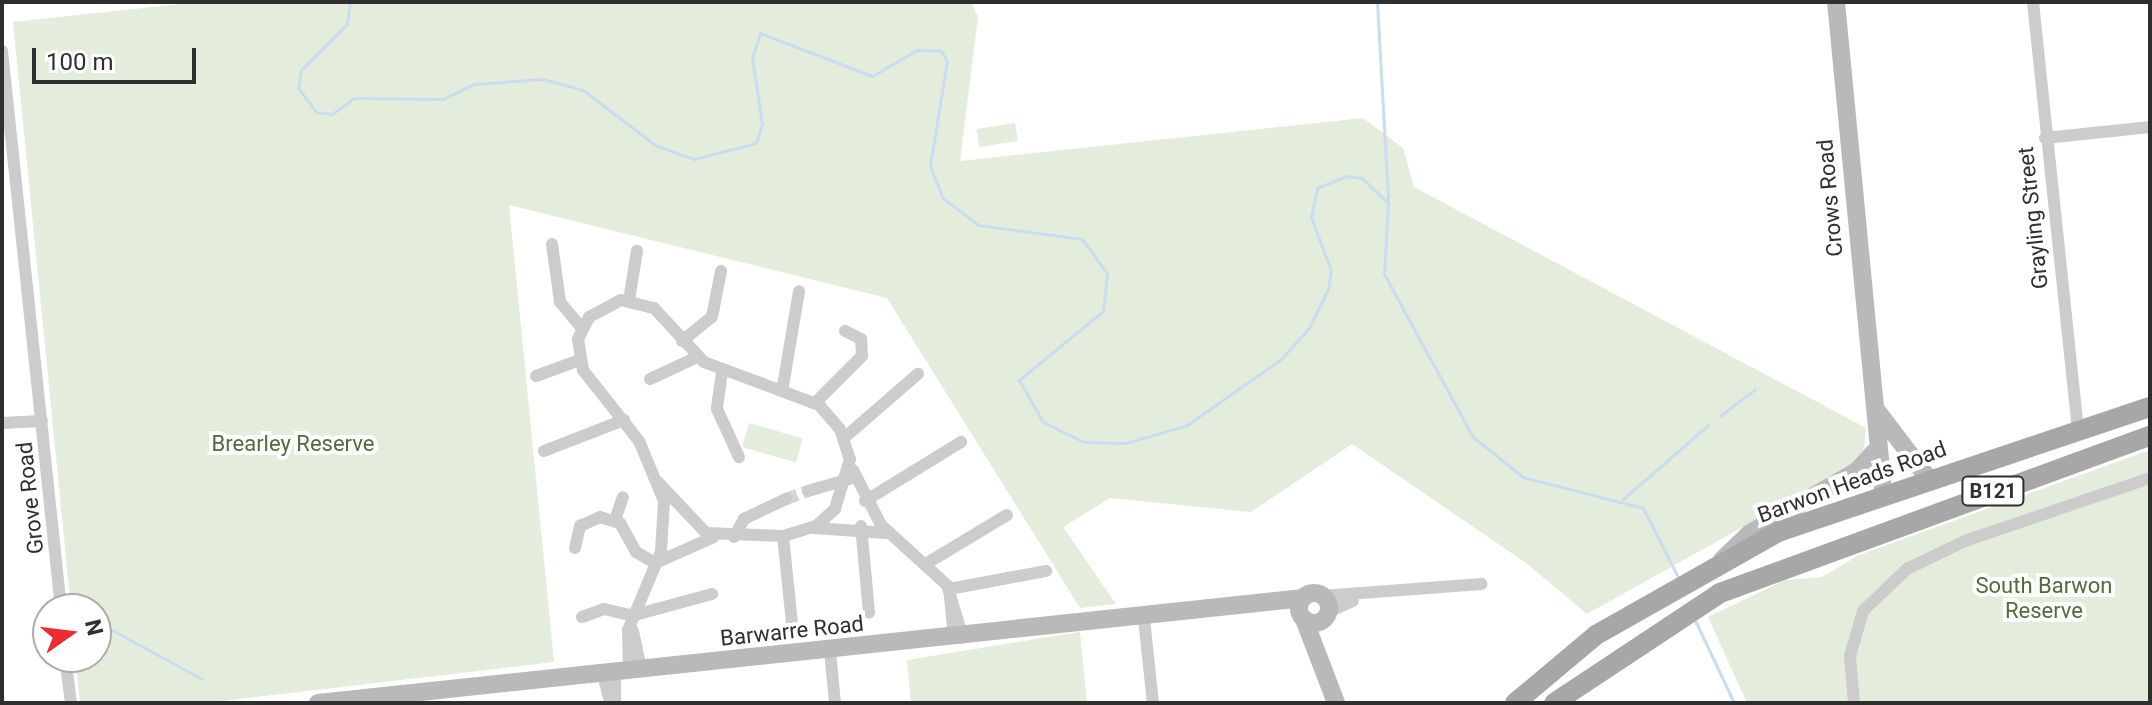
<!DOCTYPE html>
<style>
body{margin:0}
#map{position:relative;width:2152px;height:705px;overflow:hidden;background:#fff;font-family:Roboto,sans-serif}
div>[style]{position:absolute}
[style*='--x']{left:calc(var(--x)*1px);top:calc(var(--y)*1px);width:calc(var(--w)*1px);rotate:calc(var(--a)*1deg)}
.green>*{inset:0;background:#e4eddc;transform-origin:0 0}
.stream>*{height:3px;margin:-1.5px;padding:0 1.5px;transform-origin:1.5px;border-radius:1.5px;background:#c8dded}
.street-tunnel>*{height:12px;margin-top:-6px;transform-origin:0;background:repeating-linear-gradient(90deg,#d5d5d5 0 12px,transparent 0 18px)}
.street>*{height:12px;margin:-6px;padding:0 6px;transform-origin:6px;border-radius:6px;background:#ccc}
.secondary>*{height:18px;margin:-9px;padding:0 9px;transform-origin:9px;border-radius:9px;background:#b9b9b9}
.secondary>.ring{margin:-9px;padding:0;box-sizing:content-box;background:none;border:18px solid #b9b9b9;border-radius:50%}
.primary>*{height:20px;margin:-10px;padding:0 10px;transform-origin:10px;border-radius:10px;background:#a7a7a7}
span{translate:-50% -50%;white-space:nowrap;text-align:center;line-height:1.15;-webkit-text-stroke:8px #fff;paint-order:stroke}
.shield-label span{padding:2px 6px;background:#fff;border:2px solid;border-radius:6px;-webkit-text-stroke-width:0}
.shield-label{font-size:20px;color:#2f2f2f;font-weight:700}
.street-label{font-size:22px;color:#2f2f2f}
.park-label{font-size:22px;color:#506c3a}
.frame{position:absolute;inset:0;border:4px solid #2f2f2f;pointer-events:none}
.north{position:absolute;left:32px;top:593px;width:80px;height:80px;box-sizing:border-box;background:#fff;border:2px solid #acacac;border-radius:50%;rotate:76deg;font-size:22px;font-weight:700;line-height:32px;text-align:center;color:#2f2f2f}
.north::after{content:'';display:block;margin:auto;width:28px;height:36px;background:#eb2c31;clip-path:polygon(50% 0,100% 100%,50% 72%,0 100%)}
.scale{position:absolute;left:32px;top:48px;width:164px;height:36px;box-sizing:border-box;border:4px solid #2f2f2f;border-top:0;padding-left:10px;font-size:24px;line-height:28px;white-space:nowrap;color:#2f2f2f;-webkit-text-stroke:6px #fff;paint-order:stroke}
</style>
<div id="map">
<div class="green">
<div style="clip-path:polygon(199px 2px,971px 2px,978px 17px,960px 161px,1363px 118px,1403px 148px,1414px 187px,1866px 428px,1864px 447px,1859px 462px,1587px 614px,1526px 563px,1352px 444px,1251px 512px,1110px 498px,1063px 527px,1116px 604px,1080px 608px,887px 298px,509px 205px,554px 662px,205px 703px,80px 703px,75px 657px,96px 657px,96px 609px,71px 609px,13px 22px)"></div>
<div style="left:1015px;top:123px;width:18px;height:39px;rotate:81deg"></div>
<div style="left:749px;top:423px;width:56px;height:25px;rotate:16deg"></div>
<div style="clip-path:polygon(2150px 450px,2150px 703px,1747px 703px,1708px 617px,1785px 580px,1822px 577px,1859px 555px)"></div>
<div style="clip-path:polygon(1080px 632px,1087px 703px,911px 703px,907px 660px)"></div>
</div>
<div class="stream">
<div style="--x:350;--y:2;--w:22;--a:98"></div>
<div style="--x:347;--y:24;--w:65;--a:135"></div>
<div style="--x:301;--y:70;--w:18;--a:99"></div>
<div style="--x:298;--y:88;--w:30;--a:53"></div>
<div style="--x:316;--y:112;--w:16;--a:7"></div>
<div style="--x:332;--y:114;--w:27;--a:-36"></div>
<div style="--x:354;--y:98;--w:89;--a:0.6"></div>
<div style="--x:443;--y:99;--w:34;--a:-26"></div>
<div style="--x:474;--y:84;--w:69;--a:-4.1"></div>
<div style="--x:543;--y:79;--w:41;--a:15.4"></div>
<div style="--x:583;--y:90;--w:91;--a:37.4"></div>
<div style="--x:655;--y:145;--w:41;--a:19.7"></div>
<div style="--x:694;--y:159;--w:64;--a:-14.5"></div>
<div style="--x:756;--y:143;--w:20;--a:-72"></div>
<div style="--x:762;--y:124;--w:67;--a:-98.6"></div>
<div style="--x:752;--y:58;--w:26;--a:-72"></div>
<div style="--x:760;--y:33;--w:120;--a:21"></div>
<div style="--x:872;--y:76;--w:52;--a:-30"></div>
<div style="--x:917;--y:50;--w:24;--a:2"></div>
<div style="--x:941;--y:51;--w:12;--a:59"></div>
<div style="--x:947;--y:61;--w:106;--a:99.2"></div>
<div style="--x:930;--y:166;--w:35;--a:68"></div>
<div style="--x:943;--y:198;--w:44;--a:37.6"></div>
<div style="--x:978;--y:225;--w:105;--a:7.7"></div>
<div style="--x:1082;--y:239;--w:42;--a:53.7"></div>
<div style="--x:1107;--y:273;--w:38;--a:96"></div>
<div style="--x:1103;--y:311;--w:109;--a:140.6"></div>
<div style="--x:1019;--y:380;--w:48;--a:60.3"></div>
<div style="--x:1043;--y:422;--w:46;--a:26"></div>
<div style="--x:1084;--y:442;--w:42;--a:1.4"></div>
<div style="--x:1126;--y:443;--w:64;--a:-16.4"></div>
<div style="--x:1187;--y:425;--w:113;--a:-35"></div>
<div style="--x:1280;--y:360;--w:43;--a:-47.8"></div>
<div style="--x:1309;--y:328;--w:43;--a:-64"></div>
<div style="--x:1328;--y:289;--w:18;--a:-81"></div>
<div style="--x:1331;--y:271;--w:58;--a:-110.3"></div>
<div style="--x:1311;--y:217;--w:30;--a:-78"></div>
<div style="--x:1317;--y:188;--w:31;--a:-22"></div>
<div style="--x:1346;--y:176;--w:16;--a:7"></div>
<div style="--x:1362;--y:178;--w:36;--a:44"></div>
<div style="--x:1388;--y:203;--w:71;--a:93.2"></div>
<div style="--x:1384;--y:274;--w:186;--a:61.4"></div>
<div style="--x:1473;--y:437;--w:64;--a:38.7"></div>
<div style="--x:1523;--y:477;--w:124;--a:14.5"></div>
<div style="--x:1643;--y:508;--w:80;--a:63.1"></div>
<div style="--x:1377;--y:2;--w:199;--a:86.8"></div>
<div style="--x:1720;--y:416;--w:44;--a:-37.6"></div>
<div style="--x:1623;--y:499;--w:113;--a:-41"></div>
<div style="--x:1695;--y:620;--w:92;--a:64.8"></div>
<div style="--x:101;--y:624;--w:115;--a:28.6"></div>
</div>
<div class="street-tunnel">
<div style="--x:786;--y:499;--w:23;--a:-20"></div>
</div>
<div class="street">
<div style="--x:2033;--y:2;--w:429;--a:84"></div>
<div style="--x:2;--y:51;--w:561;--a:83.96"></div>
<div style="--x:2045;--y:138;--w:106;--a:-6"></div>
<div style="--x:552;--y:244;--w:59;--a:82.1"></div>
<div style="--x:560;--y:302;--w:33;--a:50"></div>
<div style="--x:629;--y:300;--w:50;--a:-80.7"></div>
<div style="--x:682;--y:341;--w:38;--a:-39"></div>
<div style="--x:712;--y:317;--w:47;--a:-78.9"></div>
<div style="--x:722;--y:372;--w:37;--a:98"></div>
<div style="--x:717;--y:409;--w:53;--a:65.4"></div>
<div style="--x:536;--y:376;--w:47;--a:-20"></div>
<div style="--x:650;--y:379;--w:52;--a:-25.1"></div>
<div style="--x:783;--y:386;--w:96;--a:-80.4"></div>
<div style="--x:815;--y:403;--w:66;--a:-45"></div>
<div style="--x:862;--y:356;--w:17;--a:-93"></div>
<div style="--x:861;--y:339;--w:18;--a:-153"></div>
<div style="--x:2;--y:423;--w:40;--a:-2.9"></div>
<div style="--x:844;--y:438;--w:98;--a:-40.9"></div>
<div style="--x:544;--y:451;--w:86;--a:-21.2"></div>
<div style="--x:853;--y:470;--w:62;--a:63"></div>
<div style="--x:881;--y:525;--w:89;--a:42.3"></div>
<div style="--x:947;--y:585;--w:55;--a:73.2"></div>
<div style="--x:808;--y:491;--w:43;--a:-16.3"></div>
<div style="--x:865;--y:501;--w:113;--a:-31.6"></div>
<div style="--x:615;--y:520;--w:24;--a:-71"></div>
<div style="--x:861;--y:526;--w:87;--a:84.7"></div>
<div style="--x:814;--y:528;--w:73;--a:3.9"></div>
<div style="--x:783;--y:536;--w:98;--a:84.1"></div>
<div style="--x:734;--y:537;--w:21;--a:-61"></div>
<div style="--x:744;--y:519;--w:47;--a:-25.5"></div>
<div style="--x:575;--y:548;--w:23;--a:-77"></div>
<div style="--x:580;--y:526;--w:22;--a:-24"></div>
<div style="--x:600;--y:517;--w:21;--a:17"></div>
<div style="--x:620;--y:523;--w:33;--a:61"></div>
<div style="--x:636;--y:552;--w:22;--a:30"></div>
<div style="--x:655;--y:563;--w:64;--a:-23.8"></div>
<div style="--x:929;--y:562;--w:91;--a:-31.1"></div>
<div style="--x:949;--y:589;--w:99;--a:-10.5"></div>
<div style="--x:950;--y:596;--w:42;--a:84.6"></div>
<div style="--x:1321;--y:596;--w:161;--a:-4.3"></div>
<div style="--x:1328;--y:612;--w:27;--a:-24"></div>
<div style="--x:631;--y:616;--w:84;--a:-15.2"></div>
<div style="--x:582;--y:617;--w:23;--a:-20"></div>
<div style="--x:604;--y:609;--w:28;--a:13"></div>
<div style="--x:1144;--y:619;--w:84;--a:83.9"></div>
<div style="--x:633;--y:631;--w:40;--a:78"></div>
<div style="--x:830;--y:651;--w:52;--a:84.5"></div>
<div style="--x:65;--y:657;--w:46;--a:82.6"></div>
<div style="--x:629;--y:671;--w:41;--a:-91.4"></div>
<div style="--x:628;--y:630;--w:85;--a:-67.1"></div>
<div style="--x:661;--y:552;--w:51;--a:-86.6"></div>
<div style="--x:664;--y:501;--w:65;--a:-112.6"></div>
<div style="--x:639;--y:441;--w:90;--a:-128.3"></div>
<div style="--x:583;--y:370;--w:31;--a:-99"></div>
<div style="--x:578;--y:339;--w:25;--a:-63"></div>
<div style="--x:589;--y:317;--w:36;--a:-28"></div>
<div style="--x:621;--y:300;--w:34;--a:14"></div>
<div style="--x:654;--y:308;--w:74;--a:47.2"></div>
<div style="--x:704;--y:362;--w:123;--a:20.5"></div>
<div style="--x:819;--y:405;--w:32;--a:49"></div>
<div style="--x:840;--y:429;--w:32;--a:72"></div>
<div style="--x:850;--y:459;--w:52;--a:106.7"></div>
<div style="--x:835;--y:509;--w:25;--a:138"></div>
<div style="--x:816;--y:526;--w:34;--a:163"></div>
<div style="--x:783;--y:536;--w:77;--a:-177.8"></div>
<div style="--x:706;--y:533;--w:70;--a:-133.3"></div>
<div style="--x:603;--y:674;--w:30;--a:76"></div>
<div style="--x:615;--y:703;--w:30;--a:-90"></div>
<div style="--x:1854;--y:703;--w:47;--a:-94.9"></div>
<div style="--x:1850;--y:656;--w:47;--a:-73.9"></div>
<div style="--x:1863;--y:611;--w:61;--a:-43.7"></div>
<div style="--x:1907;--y:569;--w:64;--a:-25.8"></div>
<div style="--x:1965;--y:541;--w:195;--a:-18.8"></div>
</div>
<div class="secondary">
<div style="--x:1836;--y:2;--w:493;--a:84.5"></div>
<div style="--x:1877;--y:411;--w:84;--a:52.7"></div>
<div style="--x:1722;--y:560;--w:39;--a:-44"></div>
<div style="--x:1750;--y:533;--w:124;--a:-30.1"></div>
<div style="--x:1857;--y:471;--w:25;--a:-48"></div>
<div class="ring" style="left:1299px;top:593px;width:12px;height:12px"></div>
<div style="--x:1304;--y:619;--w:90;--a:69.1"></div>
<div style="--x:318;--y:703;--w:991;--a:-6.08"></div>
</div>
<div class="primary">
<div style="--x:1515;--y:703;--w:106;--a:-40"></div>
<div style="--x:1596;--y:635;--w:209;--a:-29.5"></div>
<div style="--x:1778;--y:532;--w:392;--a:-18.6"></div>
<div style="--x:1554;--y:703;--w:199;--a:-33.5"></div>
<div style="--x:1720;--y:593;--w:458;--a:-20.1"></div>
</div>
<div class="shield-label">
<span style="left:1993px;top:491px">B121</span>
</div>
<div class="street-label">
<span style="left:1830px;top:198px;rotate:-95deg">Crows Road</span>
<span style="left:2033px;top:218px;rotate:-96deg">Grayling Street</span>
<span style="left:1852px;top:482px;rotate:-20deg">Barwon Heads Road</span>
<span style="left:30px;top:498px;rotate:-96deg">Grove Road</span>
<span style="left:792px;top:631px;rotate:-6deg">Barwarre Road</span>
</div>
<div class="park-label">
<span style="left:293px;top:444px">Brearley Reserve</span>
<span style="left:2044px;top:598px">South Barwon<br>Reserve</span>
</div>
<div class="frame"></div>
<div class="north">N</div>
<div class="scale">100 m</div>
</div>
